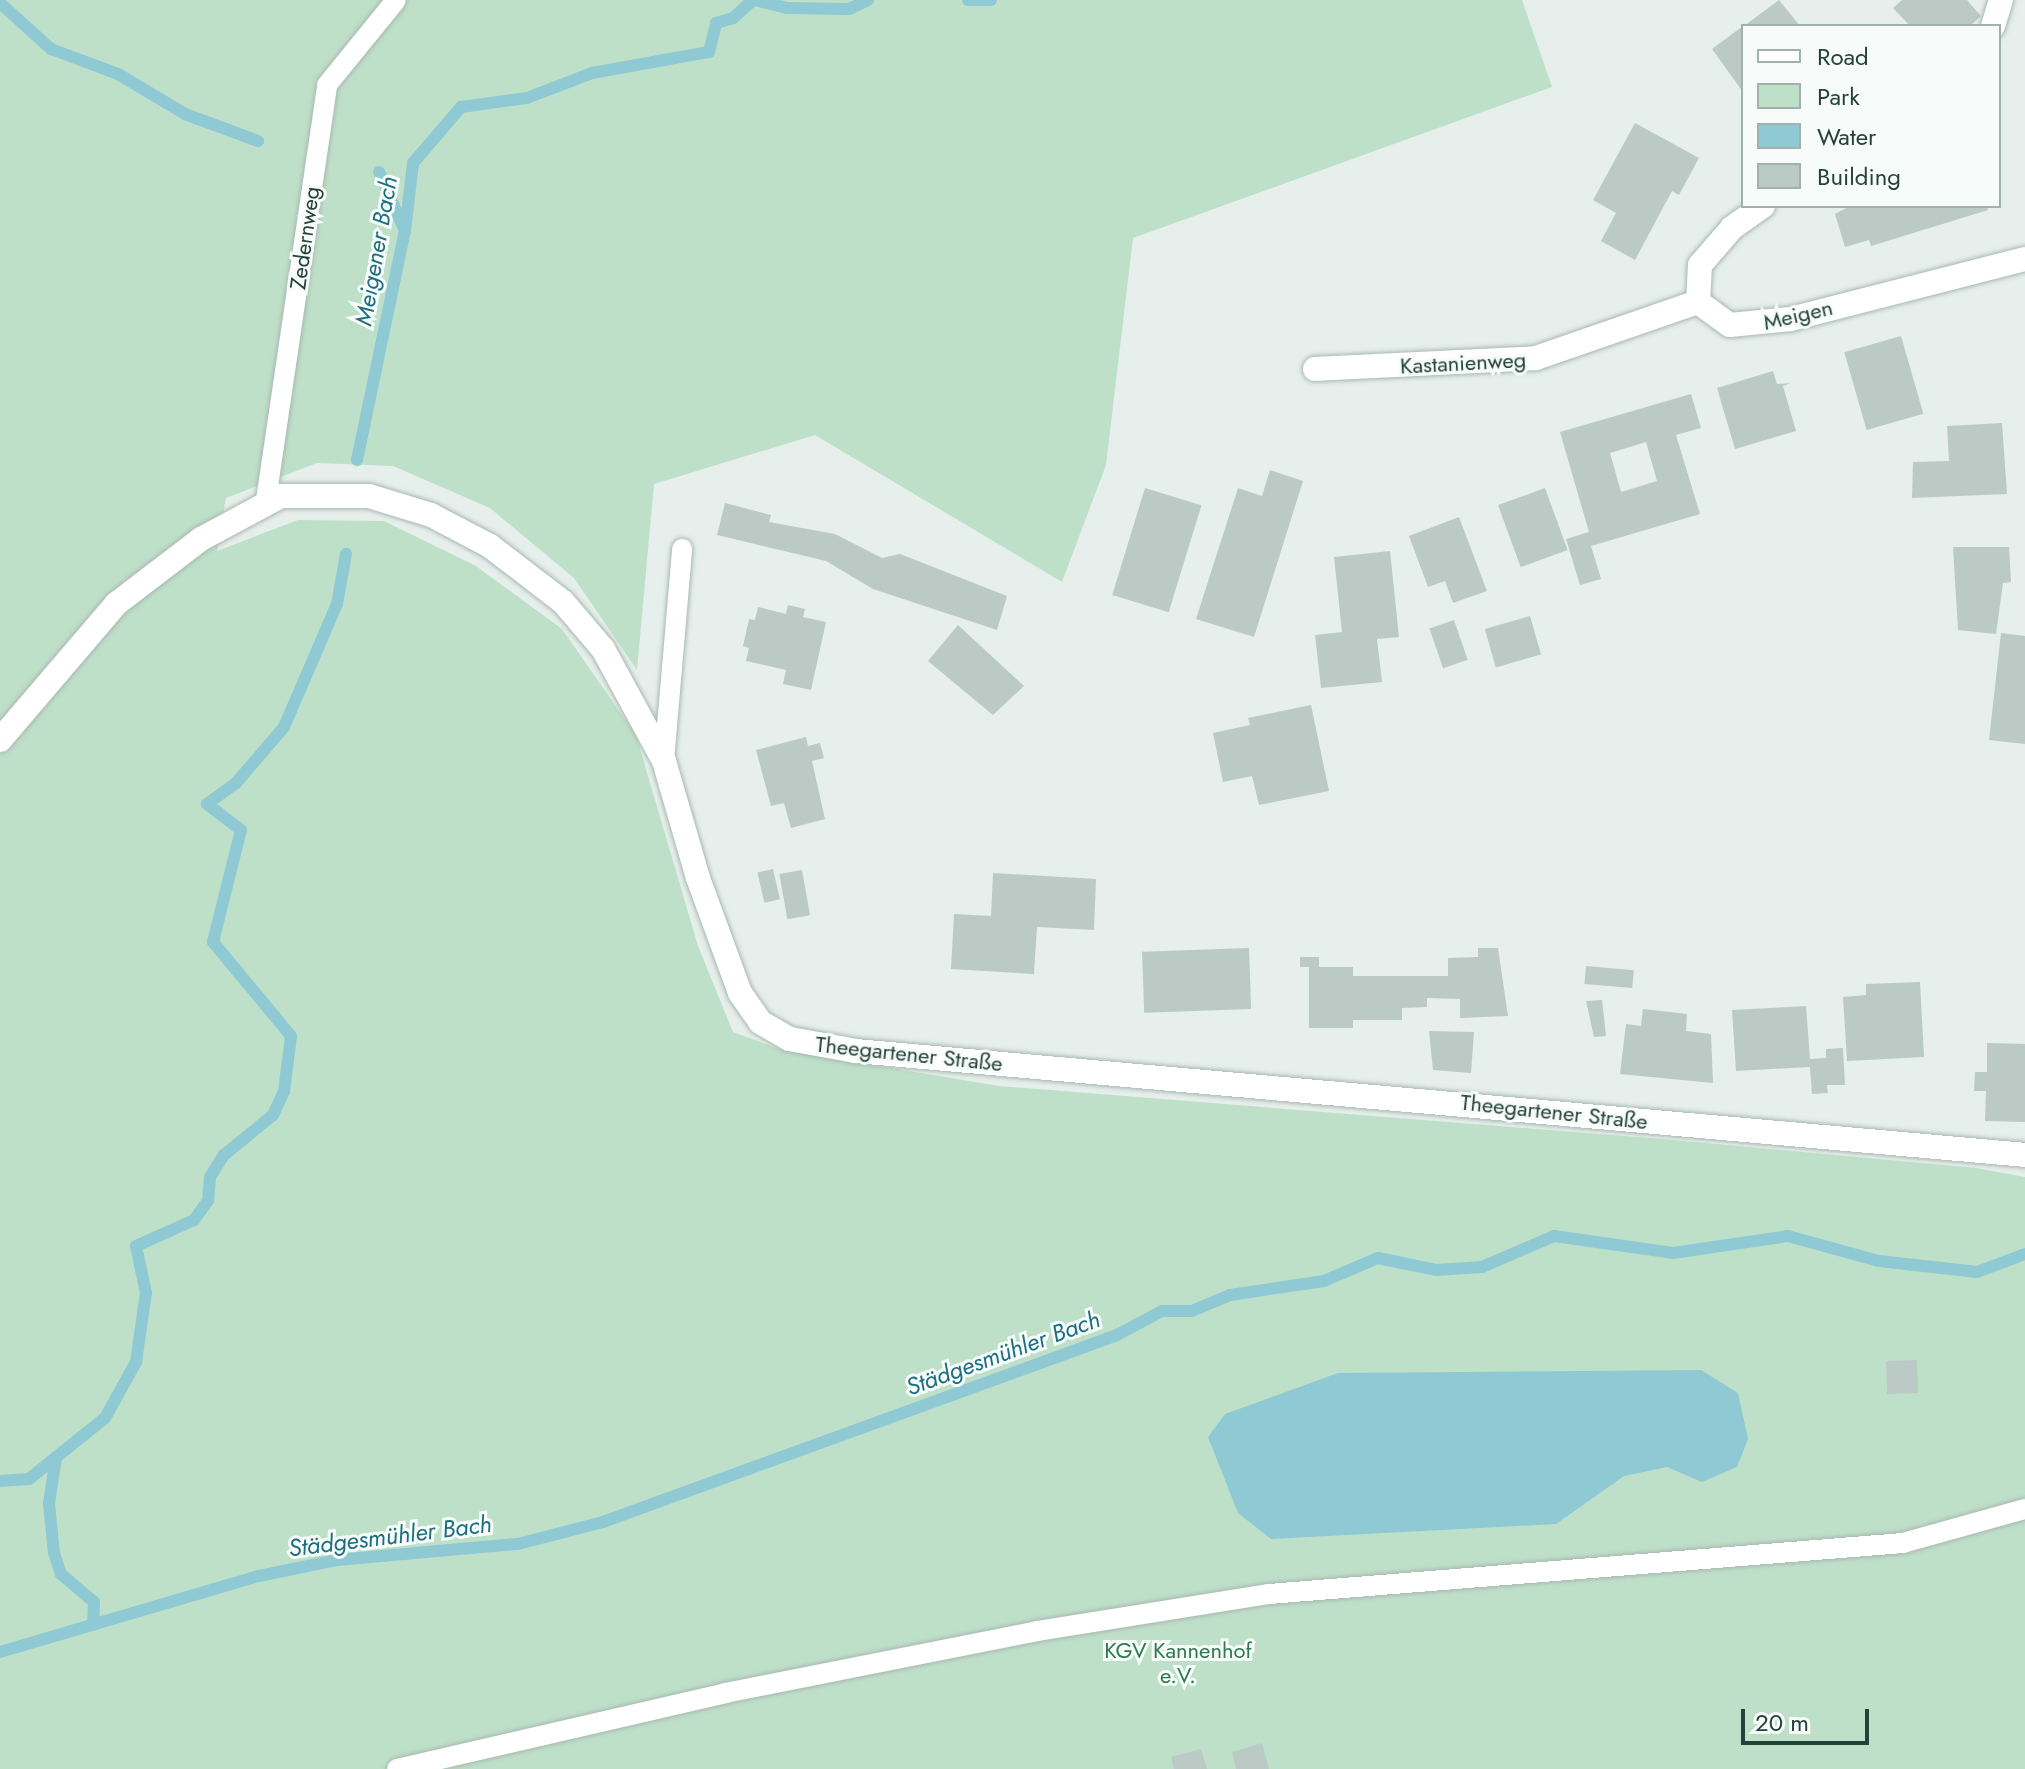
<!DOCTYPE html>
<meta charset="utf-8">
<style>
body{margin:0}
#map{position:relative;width:2025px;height:1769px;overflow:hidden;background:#e6efeb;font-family:Jost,sans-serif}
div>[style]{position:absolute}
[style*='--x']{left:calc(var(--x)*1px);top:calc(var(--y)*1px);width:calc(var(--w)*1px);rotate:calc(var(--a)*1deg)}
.green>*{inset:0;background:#bfe0c8}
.water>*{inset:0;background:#8ec9d4}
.stream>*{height:12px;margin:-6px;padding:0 6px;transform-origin:6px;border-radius:6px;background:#8ec9d4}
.building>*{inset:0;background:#bbcac4;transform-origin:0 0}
.roads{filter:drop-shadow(0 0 2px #a8b8b2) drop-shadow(0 0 2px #a8b8b2)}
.lane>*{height:20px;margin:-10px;padding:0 10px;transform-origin:10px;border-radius:10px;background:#fff}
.street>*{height:24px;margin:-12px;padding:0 12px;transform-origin:12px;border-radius:12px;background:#fff}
span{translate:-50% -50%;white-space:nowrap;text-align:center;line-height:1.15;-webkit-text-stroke:6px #f7fbf9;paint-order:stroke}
.street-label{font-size:22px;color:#24423a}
.park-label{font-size:22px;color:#2d7a4b}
.water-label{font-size:24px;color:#1c6f80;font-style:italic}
.legend{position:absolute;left:1741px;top:24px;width:260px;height:184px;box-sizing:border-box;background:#f7fbf9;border:2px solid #a3b1ad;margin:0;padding:10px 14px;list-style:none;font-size:24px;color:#24423a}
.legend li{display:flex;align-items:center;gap:16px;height:40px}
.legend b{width:40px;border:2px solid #a3b1ad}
.scale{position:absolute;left:1741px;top:1709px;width:128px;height:36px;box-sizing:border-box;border:4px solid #24423a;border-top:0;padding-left:10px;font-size:24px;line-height:28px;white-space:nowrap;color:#24423a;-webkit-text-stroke:6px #f7fbf9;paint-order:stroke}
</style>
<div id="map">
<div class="green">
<div style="clip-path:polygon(0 0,1522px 0,1552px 87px,1133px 238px,1106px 465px,1062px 582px,815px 435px,654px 484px,637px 670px,574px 578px,490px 508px,393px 466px,317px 463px,226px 498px,217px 551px,298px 520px,384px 521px,476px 566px,562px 629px,636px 735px,698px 946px,733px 1032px,783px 1050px,999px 1086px,1662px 1139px,1976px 1168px,2025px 1177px,2025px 1769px,0 1769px)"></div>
</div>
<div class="water">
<div style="clip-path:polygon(1701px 1370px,1738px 1393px,1748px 1439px,1737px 1467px,1702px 1482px,1667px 1467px,1624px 1476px,1556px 1524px,1271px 1539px,1238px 1513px,1208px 1437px,1225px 1414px,1338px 1373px)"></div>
</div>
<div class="stream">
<div style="--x:755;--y:0;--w:33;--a:14"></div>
<div style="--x:787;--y:8;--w:62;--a:0.9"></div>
<div style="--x:849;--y:9;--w:21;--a:-25"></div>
<div style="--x:968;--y:0;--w:23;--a:0"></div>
<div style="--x:0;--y:3;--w:69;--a:42"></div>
<div style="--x:51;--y:49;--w:72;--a:20.5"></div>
<div style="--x:118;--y:74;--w:78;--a:30.8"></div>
<div style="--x:185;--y:114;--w:78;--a:20.3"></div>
<div style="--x:379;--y:172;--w:64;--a:66.2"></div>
<div style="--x:357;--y:460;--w:234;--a:-78.2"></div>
<div style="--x:405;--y:231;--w:68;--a:-83.3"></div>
<div style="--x:413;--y:163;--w:74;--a:-49.4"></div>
<div style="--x:461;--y:107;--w:67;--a:-7.8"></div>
<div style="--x:527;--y:98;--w:70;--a:-21"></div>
<div style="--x:592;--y:73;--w:119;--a:-10.2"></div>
<div style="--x:709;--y:52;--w:30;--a:-76"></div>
<div style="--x:716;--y:23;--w:18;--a:-16"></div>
<div style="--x:733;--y:18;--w:27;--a:-42"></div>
<div style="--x:56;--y:1457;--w:48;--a:98.5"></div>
<div style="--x:49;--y:1504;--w:49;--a:84.2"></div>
<div style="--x:54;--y:1553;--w:22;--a:72"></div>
<div style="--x:61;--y:1574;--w:43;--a:40.3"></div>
<div style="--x:94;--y:1602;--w:23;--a:92"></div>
<div style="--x:0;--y:1481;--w:29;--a:-4"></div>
<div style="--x:29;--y:1479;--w:97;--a:-38.8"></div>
<div style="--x:105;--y:1418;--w:64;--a:-61"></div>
<div style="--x:136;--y:1362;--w:70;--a:-81.8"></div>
<div style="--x:146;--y:1293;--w:48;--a:-102"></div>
<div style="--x:136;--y:1246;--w:64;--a:-24.1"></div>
<div style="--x:194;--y:1220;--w:24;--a:-54"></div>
<div style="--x:208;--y:1201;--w:24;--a:-85"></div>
<div style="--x:210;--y:1177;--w:26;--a:-58"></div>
<div style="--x:224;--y:1155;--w:63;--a:-39.2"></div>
<div style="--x:273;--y:1115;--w:26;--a:-65"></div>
<div style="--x:284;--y:1091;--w:55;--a:-82.7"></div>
<div style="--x:291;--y:1036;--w:122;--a:-129.7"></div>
<div style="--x:213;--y:942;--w:115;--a:-76"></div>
<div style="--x:241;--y:830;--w:43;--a:-142.6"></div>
<div style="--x:207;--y:804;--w:36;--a:-36"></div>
<div style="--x:236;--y:783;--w:74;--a:-49.4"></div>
<div style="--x:284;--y:727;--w:134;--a:-66.7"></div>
<div style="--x:337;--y:604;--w:51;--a:-79.8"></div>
<div style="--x:0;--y:1652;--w:270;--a:-16.4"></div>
<div style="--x:259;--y:1576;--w:80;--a:-11.6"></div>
<div style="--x:337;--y:1560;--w:182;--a:-5.1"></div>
<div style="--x:518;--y:1544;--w:88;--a:-14.5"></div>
<div style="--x:603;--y:1522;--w:547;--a:-19.99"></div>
<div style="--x:1117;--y:1335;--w:51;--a:-28.1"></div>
<div style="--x:1162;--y:1311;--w:30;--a:0"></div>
<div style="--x:1192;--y:1311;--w:41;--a:-22.8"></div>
<div style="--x:1230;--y:1295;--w:95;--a:-8.5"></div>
<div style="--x:1324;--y:1281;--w:59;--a:-23.1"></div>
<div style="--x:1378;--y:1258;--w:59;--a:11.7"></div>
<div style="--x:1436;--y:1270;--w:46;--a:-3.7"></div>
<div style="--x:1482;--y:1267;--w:78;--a:-23.3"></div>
<div style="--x:1554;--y:1236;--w:120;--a:8.1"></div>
<div style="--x:1673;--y:1253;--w:116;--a:-8.4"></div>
<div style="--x:1788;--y:1236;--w:94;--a:15.4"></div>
<div style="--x:1879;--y:1261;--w:99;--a:6.4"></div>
<div style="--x:1977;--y:1272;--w:51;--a:-20.6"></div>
</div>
<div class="building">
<div style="clip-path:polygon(1779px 0,1800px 26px,1744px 26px)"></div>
<div style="clip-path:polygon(1902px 0,1967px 0,1981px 16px,1970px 26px,1910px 26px,1893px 8px)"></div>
<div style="clip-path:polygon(1743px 26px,1743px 92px,1712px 49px)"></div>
<div style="clip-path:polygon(1635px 123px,1699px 158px,1679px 195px,1672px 191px,1635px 260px,1601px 241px,1616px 213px,1593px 200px)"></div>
<div style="clip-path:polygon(1850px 206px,1987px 206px,1988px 210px,1871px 246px,1869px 240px,1845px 247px,1835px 214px)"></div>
<div style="left:1901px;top:336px;width:81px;height:59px;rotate:74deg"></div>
<div style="clip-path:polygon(1773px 371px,1777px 384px,1791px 383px,1783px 386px,1796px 431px,1735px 449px,1717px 388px)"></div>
<div style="clip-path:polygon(evenodd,1691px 394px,1701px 428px,1676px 435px,1700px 514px,1591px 546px,1601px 579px,1580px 585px,1566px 539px,1589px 532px,1560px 432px,1691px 394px,1646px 442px,1657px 481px,1621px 492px,1610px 453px,1646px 442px)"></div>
<div style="clip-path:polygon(2002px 423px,2007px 494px,1912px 498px,1913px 462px,1949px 461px,1947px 426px)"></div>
<div style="clip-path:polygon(1270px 470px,1303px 481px,1254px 637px,1196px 619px,1238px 488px,1262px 496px)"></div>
<div style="left:1145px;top:488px;width:59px;height:112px;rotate:17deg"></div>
<div style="left:1545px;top:488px;width:66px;height:50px;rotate:70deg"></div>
<div style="clip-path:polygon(725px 503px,771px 515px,769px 522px,835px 534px,882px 558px,900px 554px,1007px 596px,997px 630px,873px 589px,826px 561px,717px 535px)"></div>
<div style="clip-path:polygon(1459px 517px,1487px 591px,1453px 603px,1445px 581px,1428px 587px,1409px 536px)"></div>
<div style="clip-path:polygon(1953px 547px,2009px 547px,2011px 582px,2003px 583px,1996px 634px,1958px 630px)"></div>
<div style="clip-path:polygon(1390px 551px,1399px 637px,1377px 639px,1382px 682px,1321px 688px,1315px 635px,1342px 632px,1334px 557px)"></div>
<div style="clip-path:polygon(788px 605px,805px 609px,803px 617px,826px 622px,811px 690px,783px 684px,786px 670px,746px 661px,749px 648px,743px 646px,749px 619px,755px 620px,758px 607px,786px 614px)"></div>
<div style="left:1530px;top:616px;width:40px;height:47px;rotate:74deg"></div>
<div style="left:1454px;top:620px;width:42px;height:26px;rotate:71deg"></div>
<div style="clip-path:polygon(958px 625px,1024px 686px,993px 715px,928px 661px)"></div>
<div style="clip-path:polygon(2001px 633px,2025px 636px,2025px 744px,1989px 740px)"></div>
<div style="clip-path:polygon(1311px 705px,1329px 791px,1259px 805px,1252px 776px,1223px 782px,1213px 733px,1250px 725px,1248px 718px)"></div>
<div style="clip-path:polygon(806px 737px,808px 746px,820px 743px,824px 758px,812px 761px,825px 819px,791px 828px,784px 803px,771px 806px,756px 750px)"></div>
<div style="left:773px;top:869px;width:31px;height:16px;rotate:77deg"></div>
<div style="left:802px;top:870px;width:46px;height:23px;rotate:80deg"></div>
<div style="clip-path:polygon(993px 873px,1096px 879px,1094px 930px,1037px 927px,1034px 974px,951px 969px,954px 914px,991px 916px)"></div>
<div style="left:1249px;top:948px;width:61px;height:107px;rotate:88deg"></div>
<div style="clip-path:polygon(1478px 948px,1498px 948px,1508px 1016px,1460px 1018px,1460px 999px,1427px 998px,1427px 1007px,1402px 1008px,1402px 1020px,1353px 1020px,1353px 1028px,1309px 1028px,1309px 967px,1300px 967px,1300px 957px,1319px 957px,1319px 967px,1353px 967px,1353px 976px,1448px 976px,1448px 958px,1478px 957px)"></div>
<div style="left:1586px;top:966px;width:48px;height:18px;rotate:5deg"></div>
<div style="clip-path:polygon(1920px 982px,1924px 1057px,1847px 1061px,1843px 997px,1866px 995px,1866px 984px)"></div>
<div style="clip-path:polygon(1602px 1000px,1606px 1036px,1594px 1037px,1586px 1001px)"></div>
<div style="clip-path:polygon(1806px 1006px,1810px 1059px,1826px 1058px,1826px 1049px,1843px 1048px,1845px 1085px,1827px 1085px,1828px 1093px,1812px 1094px,1810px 1067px,1736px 1071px,1732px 1010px)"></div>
<div style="clip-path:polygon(1643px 1009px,1687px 1014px,1686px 1031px,1711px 1034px,1713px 1083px,1620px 1074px,1626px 1024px,1641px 1026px)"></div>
<div style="clip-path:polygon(1429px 1031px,1474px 1032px,1471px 1073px,1433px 1070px)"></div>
<div style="clip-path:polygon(1987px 1043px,2025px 1044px,2025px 1122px,1985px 1121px,1986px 1091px,1974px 1091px,1975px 1072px,1987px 1072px)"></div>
<div style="left:1917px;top:1360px;width:33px;height:31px;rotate:88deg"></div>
<div style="clip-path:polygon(1262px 1743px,1269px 1769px,1236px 1769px,1232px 1752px)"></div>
<div style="clip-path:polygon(1201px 1749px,1207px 1769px,1174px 1769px,1171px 1757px)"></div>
</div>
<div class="roads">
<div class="lane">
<div style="--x:266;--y:500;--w:419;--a:-81.6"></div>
<div style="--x:327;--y:85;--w:109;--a:-50.9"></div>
<div style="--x:664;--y:761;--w:213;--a:-85.1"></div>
<div style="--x:397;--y:1769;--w:337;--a:-13"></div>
<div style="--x:725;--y:1693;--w:318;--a:-11.2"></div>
<div style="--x:1037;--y:1631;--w:235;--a:-9.1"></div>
<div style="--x:1269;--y:1594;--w:636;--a:-4.6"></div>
<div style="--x:1903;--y:1543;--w:127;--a:-15.6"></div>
</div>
<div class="street">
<div style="--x:1993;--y:26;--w:27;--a:-73"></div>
<div style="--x:1763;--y:206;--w:38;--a:145"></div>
<div style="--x:1732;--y:228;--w:49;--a:130.9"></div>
<div style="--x:1700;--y:265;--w:37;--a:93"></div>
<div style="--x:1698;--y:302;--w:39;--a:36"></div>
<div style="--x:1730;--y:325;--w:61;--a:-5.6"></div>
<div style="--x:1791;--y:319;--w:242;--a:-14.4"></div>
<div style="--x:1315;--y:369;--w:221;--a:-2.8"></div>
<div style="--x:1536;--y:358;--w:171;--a:-19.1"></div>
<div style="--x:0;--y:740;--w:179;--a:-49.5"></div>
<div style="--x:116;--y:604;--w:107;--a:-37.4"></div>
<div style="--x:201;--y:539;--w:91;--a:-28.3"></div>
<div style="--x:281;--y:496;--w:88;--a:0"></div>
<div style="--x:369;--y:496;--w:65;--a:17"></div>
<div style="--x:431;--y:515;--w:67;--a:27.7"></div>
<div style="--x:490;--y:546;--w:92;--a:37.5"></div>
<div style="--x:563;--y:602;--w:62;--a:49.6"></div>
<div style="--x:603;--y:649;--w:128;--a:61.4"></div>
<div style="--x:664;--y:761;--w:122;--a:73.8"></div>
<div style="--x:698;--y:878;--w:122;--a:69.9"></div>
<div style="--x:740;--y:993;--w:35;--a:55"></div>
<div style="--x:760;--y:1022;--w:34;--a:30"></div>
<div style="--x:790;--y:1039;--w:67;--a:10.3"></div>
<div style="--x:856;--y:1051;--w:1174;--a:5.08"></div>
</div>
</div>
<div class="street-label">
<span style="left:305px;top:238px;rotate:-82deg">Zedernweg</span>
<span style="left:1798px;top:315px;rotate:-13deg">Meigen</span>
<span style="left:1463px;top:363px;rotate:-3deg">Kastanienweg</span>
<span style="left:909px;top:1054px;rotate:6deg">Theegartener Straße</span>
<span style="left:1554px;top:1112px;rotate:6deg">Theegartener Straße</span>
</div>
<div class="park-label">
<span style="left:1178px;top:1663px">KGV Kannenhof<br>e.V.</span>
</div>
<div class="water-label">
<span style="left:376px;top:251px;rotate:-80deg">Meigener Bach</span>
<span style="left:1003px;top:1353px;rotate:-20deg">Städgesmühler Bach</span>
<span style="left:390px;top:1536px;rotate:-7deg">Städgesmühler Bach</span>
</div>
<ul class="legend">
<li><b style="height:10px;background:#fff"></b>Road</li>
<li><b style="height:22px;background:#bfe0c8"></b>Park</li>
<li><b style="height:22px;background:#8ec9d4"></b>Water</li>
<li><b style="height:22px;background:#bbcac4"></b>Building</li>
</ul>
<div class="scale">20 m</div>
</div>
